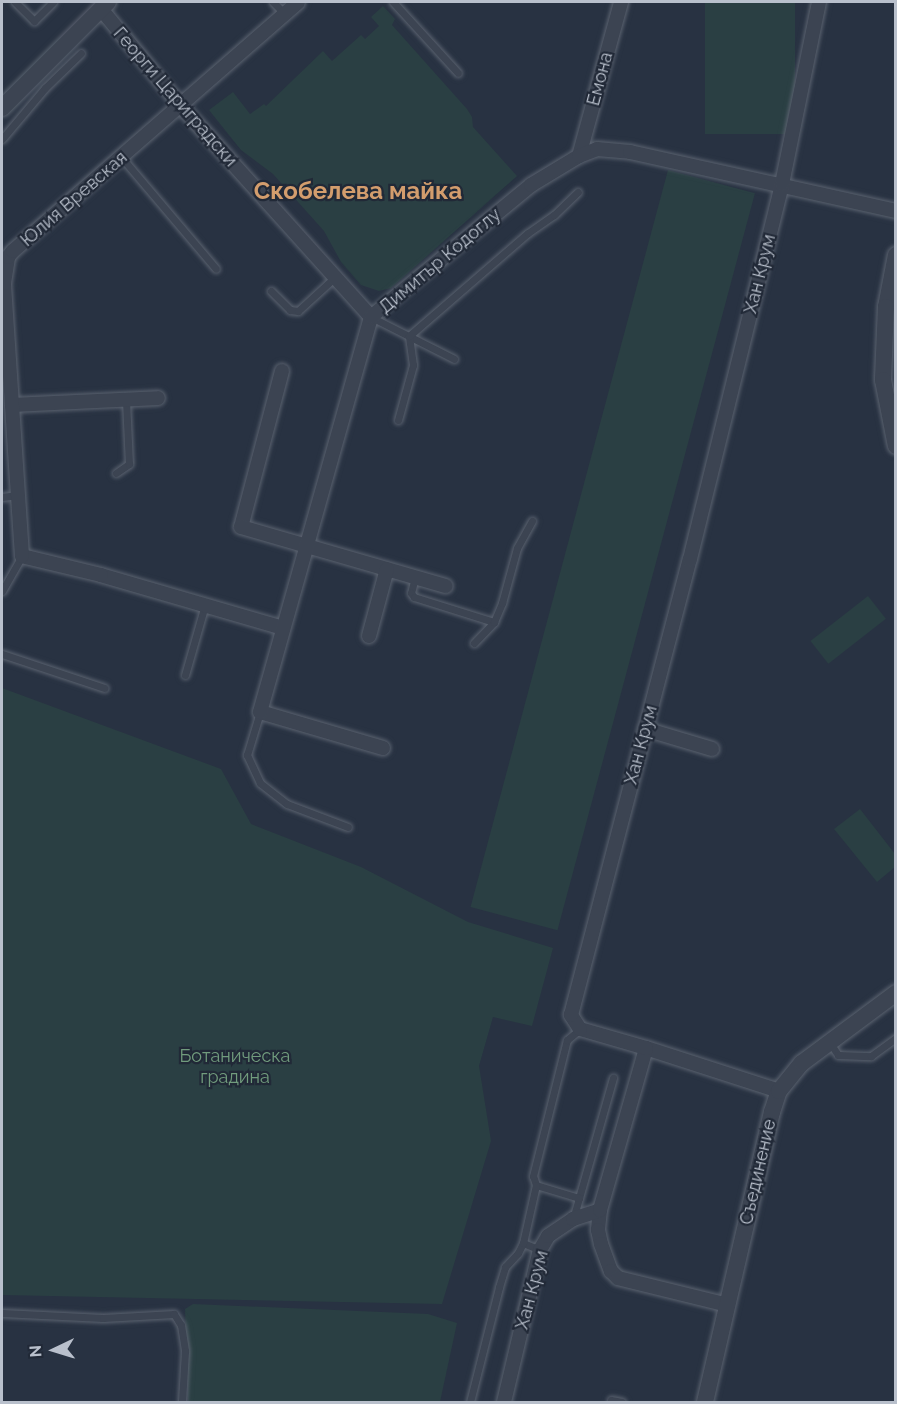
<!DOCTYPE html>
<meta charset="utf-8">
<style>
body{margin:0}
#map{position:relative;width:897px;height:1404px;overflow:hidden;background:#283242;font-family:Raleway,sans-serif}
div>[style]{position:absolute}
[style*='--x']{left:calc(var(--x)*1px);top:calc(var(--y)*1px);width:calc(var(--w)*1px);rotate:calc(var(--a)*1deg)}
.green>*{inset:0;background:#2a3f43;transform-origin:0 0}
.roads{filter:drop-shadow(0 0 2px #5a626f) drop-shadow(0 0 2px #5a626f)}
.service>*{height:7px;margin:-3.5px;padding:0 3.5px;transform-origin:3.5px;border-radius:3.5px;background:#3c4452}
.minor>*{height:14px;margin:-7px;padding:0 7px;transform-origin:7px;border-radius:7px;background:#3c4452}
.tertiary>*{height:16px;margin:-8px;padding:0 8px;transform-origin:8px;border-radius:8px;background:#3c4452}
span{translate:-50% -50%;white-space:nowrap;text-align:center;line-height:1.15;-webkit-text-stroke:4.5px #212937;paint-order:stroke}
.street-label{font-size:18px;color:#b9c0cc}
.park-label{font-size:18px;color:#719c7d}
.district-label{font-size:24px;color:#d39d6d;font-weight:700}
.frame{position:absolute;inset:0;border:3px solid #b9c0cc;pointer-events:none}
.north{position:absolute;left:24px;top:1320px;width:60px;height:60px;-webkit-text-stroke:4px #212937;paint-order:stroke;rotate:266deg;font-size:16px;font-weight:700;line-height:24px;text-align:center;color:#b9c0cc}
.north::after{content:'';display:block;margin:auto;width:21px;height:27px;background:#b9c0cc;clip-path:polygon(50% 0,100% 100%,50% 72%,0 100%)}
</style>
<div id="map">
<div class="green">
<div style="left:705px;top:2px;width:90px;height:132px"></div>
<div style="clip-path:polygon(383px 6px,395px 19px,392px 25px,467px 109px,472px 117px,473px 127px,517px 176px,391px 288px,379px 291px,361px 285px,341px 262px,324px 231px,273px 174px,241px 150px,209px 110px,233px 92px,250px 114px,264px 104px,266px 106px,323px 51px,332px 61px,361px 35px,365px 39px,379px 26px,371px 17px)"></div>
<div style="left:668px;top:170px;width:90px;height:763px;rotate:15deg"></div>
<div style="left:868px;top:596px;width:29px;height:73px;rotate:52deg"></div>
<div style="clip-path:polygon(2px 688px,221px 769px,251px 824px,361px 867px,468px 922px,553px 948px,532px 1026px,493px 1017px,479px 1066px,491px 1141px,442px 1304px,2px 1295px)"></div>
<div style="clip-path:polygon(860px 809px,895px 854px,895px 867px,877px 882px,834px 829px)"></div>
<div style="clip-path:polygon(193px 1304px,428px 1314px,457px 1323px,440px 1402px,188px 1402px,185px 1309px)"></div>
</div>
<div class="roads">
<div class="service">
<div style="--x:15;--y:2;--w:27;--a:45"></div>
<div style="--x:34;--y:21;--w:27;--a:-45"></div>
<div style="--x:273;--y:2;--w:17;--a:45"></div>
<div style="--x:393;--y:2;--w:96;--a:47.5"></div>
<div style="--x:2;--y:139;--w:67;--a:-49.9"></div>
<div style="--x:45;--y:88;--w:50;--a:-44.2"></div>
<div style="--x:122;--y:158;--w:145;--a:49.7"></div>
<div style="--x:271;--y:291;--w:27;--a:45"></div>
<div style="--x:290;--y:310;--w:8;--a:7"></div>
<div style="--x:298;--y:311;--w:49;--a:-42.5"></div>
<div style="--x:371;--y:317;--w:93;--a:26.8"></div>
<div style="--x:398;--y:420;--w:57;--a:-74.7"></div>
<div style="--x:413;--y:365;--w:29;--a:-98"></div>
<div style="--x:409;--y:336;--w:157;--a:-40.9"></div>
<div style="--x:528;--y:233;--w:32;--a:-35"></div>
<div style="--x:554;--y:215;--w:33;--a:-44"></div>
<div style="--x:116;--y:473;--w:16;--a:-35"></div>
<div style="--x:129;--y:464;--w:64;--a:-92.7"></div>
<div style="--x:2;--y:497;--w:16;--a:-7"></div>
<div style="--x:415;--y:577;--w:16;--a:104"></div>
<div style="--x:411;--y:593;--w:5;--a:53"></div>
<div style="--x:414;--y:597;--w:84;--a:17.4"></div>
<div style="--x:2;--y:591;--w:40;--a:-60.3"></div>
<div style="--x:474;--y:643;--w:29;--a:-46"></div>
<div style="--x:494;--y:622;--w:21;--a:-67"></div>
<div style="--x:502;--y:603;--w:57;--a:-74.7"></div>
<div style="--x:517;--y:548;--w:31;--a:-61"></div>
<div style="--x:2;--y:654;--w:108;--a:18.4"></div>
<div style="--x:185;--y:675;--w:73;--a:-74.1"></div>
<div style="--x:260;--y:712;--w:45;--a:106.8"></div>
<div style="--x:247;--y:755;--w:31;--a:65"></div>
<div style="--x:260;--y:783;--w:34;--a:38"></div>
<div style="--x:287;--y:804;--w:65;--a:20.7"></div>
<div style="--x:830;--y:1043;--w:14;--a:56"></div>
<div style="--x:838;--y:1055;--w:33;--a:2"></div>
<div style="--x:871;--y:1056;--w:31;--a:-36"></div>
<div style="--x:579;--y:1198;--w:125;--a:-74.2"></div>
<div style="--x:573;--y:1219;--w:22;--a:-74"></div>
<div style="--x:579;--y:1198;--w:45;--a:-163.2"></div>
<div style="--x:536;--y:1185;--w:9;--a:-108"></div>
<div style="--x:533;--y:1176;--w:140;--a:-76"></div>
<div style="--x:567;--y:1040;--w:17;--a:-40"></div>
<div style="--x:523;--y:1243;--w:18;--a:22"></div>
<div style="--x:2;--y:1313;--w:101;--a:2.8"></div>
<div style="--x:103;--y:1318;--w:71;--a:-3.2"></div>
<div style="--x:174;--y:1314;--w:13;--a:58"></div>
<div style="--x:181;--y:1325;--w:26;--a:81"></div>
<div style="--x:185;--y:1351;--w:51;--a:93.4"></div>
<div style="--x:611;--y:1400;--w:11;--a:10"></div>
<div style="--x:470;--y:1402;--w:119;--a:-75.8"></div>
<div style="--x:499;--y:1287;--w:21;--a:-73"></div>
<div style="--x:505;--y:1267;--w:19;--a:-47"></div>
<div style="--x:518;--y:1253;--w:11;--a:-63"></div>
<div style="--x:523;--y:1243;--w:59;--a:-77.4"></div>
</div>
<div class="minor">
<div style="--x:101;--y:9;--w:126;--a:50.5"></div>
<div style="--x:181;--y:106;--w:284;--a:48"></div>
<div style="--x:579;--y:156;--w:160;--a:-74.7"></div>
<div style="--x:282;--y:371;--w:161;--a:104.7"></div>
<div style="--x:241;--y:527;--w:213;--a:16.1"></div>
<div style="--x:12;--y:405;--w:146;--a:-2.7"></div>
<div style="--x:283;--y:628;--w:190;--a:-163.8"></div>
<div style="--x:101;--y:575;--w:81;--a:-166.5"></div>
<div style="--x:22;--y:556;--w:274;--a:-93.8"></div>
<div style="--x:4;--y:283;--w:26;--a:-81"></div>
<div style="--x:8;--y:257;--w:8;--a:-50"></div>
<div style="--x:13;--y:251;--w:378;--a:-41.1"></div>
<div style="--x:369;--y:636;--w:69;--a:-75"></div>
<div style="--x:645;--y:729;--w:70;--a:16.6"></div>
<div style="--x:383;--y:748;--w:128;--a:-163.7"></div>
<div style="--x:260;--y:712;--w:410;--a:-74.3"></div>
<div style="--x:371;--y:317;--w:207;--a:-39.5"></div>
<div style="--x:531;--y:185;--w:56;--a:-31.1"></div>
<div style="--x:579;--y:156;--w:19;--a:-21"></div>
<div style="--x:597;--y:149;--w:33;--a:5"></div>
<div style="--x:630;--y:152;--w:272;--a:12.5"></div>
<div style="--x:646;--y:1048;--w:140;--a:17.9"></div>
<div style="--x:600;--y:1210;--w:20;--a:96"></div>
<div style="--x:598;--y:1230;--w:14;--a:78"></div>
<div style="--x:601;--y:1244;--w:29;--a:70"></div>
<div style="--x:611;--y:1271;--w:10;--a:45"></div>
<div style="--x:618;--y:1278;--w:113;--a:13.8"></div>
<div style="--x:504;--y:1402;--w:156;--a:-76.7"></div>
<div style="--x:540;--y:1250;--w:16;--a:-60"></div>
<div style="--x:548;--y:1236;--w:30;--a:-34"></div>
<div style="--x:573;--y:1219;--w:28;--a:-18"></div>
<div style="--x:600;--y:1210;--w:168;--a:-74.1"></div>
<div style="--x:646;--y:1048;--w:69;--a:-163.9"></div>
<div style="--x:580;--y:1029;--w:17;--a:-123"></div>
<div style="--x:571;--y:1015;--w:471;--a:-75.4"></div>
<div style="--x:690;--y:559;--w:386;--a:-76.2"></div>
<div style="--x:782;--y:184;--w:186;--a:-78.5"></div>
</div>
<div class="tertiary">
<div style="--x:2;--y:108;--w:150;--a:-45"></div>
<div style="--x:896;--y:255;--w:53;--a:100.9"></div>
<div style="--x:886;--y:307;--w:73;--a:92.4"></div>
<div style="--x:883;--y:380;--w:67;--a:78.9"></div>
<div style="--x:705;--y:1402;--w:298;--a:-77"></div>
<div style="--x:772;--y:1112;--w:22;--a:-72"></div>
<div style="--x:779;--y:1091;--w:36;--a:-51"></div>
<div style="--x:802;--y:1063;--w:117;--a:-36.7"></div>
</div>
</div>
<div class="street-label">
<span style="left:600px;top:79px;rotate:-75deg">Емона</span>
<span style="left:175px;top:97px;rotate:49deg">Георги Цариградски</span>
<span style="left:74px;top:199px;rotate:-41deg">Юлия Вревская</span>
<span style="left:440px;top:261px;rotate:-40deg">Димитър Кодоглу</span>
<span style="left:760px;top:274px;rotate:-76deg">Хан Крум</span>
<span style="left:641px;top:745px;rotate:-75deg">Хан Крум</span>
<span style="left:758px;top:1172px;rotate:-77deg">Съединение</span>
<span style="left:532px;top:1290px;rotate:-75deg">Хан Крум</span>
</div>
<div class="park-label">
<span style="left:235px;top:1067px">Ботаническа<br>градина</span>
</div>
<div class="district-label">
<span style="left:358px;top:191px">Скобелева майка</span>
</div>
<div class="frame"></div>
<div class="north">N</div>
</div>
